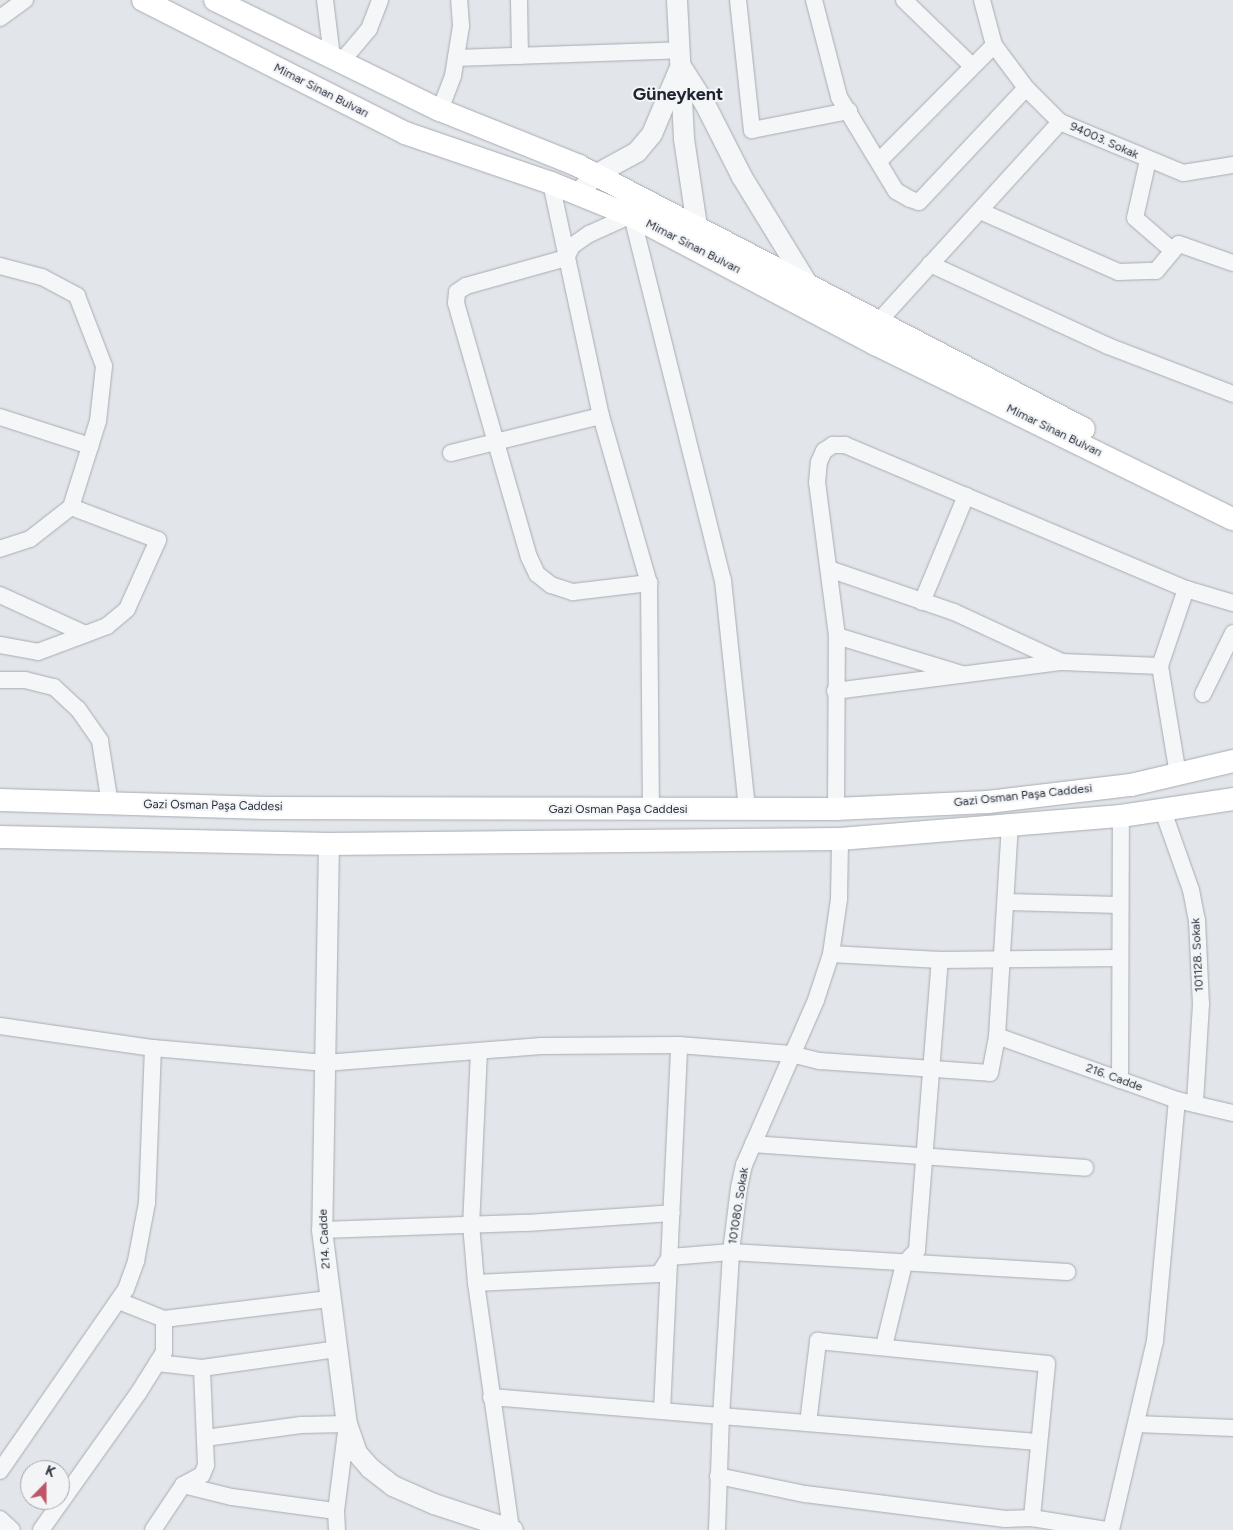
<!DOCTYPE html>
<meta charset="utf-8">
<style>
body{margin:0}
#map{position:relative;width:1233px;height:1530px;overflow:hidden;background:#e2e5e9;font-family:Figtree,sans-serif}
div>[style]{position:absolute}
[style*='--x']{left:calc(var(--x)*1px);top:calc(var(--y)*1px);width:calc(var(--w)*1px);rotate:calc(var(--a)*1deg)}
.roads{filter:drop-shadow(0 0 1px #a8acb3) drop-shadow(0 0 1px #a8acb3)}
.minor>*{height:16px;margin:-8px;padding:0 8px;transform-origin:8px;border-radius:8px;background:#f4f6f8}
.tertiary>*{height:20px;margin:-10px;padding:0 10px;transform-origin:10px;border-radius:10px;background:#f4f6f8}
.secondary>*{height:22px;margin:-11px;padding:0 11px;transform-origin:11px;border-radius:11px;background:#fff}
span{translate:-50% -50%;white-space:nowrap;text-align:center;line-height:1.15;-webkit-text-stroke:4px #f2f4f6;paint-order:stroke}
.street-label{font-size:12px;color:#2c333f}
.district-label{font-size:18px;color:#1e2430;font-weight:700}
.north{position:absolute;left:20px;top:1460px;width:50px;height:50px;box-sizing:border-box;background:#f2f4f6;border:1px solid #a3a7ad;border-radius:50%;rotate:22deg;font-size:14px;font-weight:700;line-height:20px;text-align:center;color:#2c333f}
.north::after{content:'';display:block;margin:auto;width:18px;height:22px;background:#bf5667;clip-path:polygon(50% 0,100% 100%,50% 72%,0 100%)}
</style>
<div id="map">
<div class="roads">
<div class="minor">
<div style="--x:325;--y:0;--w:57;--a:83"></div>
<div style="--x:519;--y:0;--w:56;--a:89"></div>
<div style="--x:738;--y:0;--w:131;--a:83.9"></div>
<div style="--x:752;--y:130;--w:99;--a:-11.1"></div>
<div style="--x:814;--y:0;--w:100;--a:75.5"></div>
<div style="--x:839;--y:97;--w:110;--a:58.8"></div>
<div style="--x:896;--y:191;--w:16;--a:30"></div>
<div style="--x:910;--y:199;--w:9;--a:18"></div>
<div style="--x:919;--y:202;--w:156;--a:-46.8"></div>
<div style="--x:904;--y:0;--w:93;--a:44.1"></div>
<div style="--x:982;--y:0;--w:47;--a:75.1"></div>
<div style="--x:994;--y:45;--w:54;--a:53.3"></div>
<div style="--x:1026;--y:88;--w:48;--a:45"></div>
<div style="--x:1060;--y:122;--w:133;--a:22.5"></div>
<div style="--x:1183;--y:173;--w:51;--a:-9.1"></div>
<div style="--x:0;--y:18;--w:31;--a:-36"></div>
<div style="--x:456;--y:58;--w:224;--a:-2"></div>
<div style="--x:342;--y:61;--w:42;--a:-49.8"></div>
<div style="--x:369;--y:29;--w:31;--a:-69"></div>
<div style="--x:440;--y:110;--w:36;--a:-69"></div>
<div style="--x:453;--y:76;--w:51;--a:-80.9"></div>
<div style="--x:461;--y:26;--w:26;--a:-94"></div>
<div style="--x:1148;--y:160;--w:59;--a:102.6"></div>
<div style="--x:1135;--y:218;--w:50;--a:41"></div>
<div style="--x:879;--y:161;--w:163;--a:-45.2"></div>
<div style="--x:551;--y:183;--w:238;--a:77.9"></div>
<div style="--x:601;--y:416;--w:174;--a:74"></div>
<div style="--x:649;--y:583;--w:227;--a:89.5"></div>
<div style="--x:980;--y:211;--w:151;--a:23.8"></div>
<div style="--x:1118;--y:272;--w:38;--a:-2"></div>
<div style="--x:1156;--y:271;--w:35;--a:-50"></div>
<div style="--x:1179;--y:244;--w:57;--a:19.4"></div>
<div style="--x:636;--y:213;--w:51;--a:155.9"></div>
<div style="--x:589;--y:234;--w:21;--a:145"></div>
<div style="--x:572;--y:246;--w:13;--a:117"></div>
<div style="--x:566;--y:258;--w:104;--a:164.4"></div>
<div style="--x:466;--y:286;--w:11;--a:146"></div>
<div style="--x:457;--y:292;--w:11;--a:95"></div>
<div style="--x:456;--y:303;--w:264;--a:74"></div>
<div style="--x:529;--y:557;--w:19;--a:65"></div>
<div style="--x:537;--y:574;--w:18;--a:38"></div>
<div style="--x:551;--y:585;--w:23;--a:18"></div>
<div style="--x:573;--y:592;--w:77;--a:-6.8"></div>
<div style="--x:632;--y:216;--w:375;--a:76"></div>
<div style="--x:723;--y:580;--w:230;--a:84"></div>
<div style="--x:930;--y:264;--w:196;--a:24.7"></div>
<div style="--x:1108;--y:346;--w:134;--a:21"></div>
<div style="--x:0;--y:266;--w:43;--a:14.7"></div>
<div style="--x:42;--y:277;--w:40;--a:28"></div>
<div style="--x:77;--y:296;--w:75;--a:68.9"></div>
<div style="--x:104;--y:366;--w:55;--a:96.2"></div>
<div style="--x:98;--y:421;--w:90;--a:107.4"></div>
<div style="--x:71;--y:507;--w:52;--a:142"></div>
<div style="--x:30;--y:539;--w:32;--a:162"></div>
<div style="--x:879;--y:321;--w:269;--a:-47.7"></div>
<div style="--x:0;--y:417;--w:95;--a:17.9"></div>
<div style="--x:451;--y:453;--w:154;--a:-13.9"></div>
<div style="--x:829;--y:569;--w:132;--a:19"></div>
<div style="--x:954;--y:612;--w:119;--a:24.8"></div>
<div style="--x:1186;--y:589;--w:49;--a:16.6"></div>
<div style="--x:0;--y:595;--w:94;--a:24.6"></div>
<div style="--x:922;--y:602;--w:115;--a:-67.5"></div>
<div style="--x:837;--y:636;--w:130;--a:17"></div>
<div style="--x:0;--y:645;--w:39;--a:10"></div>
<div style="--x:38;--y:652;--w:74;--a:-20.6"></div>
<div style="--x:107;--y:626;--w:26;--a:-40"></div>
<div style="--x:127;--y:609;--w:76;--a:-65.8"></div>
<div style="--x:158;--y:540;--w:93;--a:-159.2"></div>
<div style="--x:0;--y:680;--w:25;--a:0"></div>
<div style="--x:25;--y:680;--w:30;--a:14"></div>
<div style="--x:54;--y:687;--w:33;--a:43"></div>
<div style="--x:78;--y:709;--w:39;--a:55"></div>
<div style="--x:100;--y:741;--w:64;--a:81"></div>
<div style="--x:835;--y:691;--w:229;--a:-7.3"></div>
<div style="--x:1062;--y:662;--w:98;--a:2.3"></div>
<div style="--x:1203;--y:694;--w:68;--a:-63.8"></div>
<div style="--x:836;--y:809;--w:173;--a:-89.7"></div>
<div style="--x:837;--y:636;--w:154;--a:-97.4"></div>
<div style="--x:817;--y:483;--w:21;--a:-85"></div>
<div style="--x:819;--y:462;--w:12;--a:-66"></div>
<div style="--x:824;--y:451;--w:11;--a:-34"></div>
<div style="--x:833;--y:445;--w:12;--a:0"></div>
<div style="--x:845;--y:445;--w:370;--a:22.9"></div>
<div style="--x:1186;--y:589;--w:81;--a:108.7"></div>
<div style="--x:1160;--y:666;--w:110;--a:80.6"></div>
<div style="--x:1163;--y:811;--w:84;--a:70.5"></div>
<div style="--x:1191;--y:890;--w:31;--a:79"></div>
<div style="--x:1197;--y:920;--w:84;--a:87.3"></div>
<div style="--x:1201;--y:1004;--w:99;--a:93.5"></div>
<div style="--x:1006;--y:902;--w:114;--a:1.5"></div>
<div style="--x:831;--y:954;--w:109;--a:3.2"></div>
<div style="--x:940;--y:960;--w:180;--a:-0.6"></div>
<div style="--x:0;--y:1026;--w:155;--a:8.2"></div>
<div style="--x:153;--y:1048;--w:173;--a:5"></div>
<div style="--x:325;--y:1063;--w:217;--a:-4.5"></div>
<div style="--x:541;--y:1046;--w:138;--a:-0.4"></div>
<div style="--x:679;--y:1045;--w:112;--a:4.6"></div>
<div style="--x:791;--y:1054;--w:30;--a:14"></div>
<div style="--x:820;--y:1061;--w:170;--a:4"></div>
<div style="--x:990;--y:1073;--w:38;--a:-79"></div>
<div style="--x:997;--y:1036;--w:211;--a:-86.5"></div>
<div style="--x:997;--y:1036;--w:191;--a:19.6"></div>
<div style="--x:1177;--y:1100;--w:57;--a:13.1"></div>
<div style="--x:479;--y:1051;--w:173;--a:92.6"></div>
<div style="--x:471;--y:1224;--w:59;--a:85.2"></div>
<div style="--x:476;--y:1283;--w:249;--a:81.9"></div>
<div style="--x:1120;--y:1080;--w:264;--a:-89.8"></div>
<div style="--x:753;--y:1144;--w:333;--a:4.1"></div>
<div style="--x:322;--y:1230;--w:205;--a:-2"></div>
<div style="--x:527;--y:1223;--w:145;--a:-3.9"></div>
<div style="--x:476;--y:1283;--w:183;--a:-2.8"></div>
<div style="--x:659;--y:1274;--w:20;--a:-57"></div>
<div style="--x:670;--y:1257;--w:61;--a:-4.7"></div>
<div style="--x:731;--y:1252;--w:337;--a:3.4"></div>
<div style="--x:119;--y:1301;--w:48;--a:21.8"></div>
<div style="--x:164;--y:1319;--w:166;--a:-6.9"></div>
<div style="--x:884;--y:1346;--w:84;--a:-76.3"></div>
<div style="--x:904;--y:1264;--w:19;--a:-47"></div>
<div style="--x:917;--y:1250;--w:291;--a:-85.5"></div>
<div style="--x:157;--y:1363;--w:45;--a:6.3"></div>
<div style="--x:202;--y:1368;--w:136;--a:-8"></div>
<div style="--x:491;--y:1397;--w:548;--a:4.71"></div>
<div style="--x:662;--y:1411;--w:366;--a:-87.3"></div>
<div style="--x:808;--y:1423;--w:83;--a:-83"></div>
<div style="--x:818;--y:1341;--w:230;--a:5.7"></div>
<div style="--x:1047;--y:1364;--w:155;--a:95.6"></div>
<div style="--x:1137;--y:1424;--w:96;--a:2.4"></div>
<div style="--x:205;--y:1438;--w:97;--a:-7.7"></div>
<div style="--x:301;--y:1425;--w:46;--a:-1.2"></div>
<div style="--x:347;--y:1424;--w:88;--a:97.2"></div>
<div style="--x:336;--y:1511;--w:19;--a:87"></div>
<div style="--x:0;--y:1471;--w:221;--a:-55.3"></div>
<div style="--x:126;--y:1289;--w:30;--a:-70"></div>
<div style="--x:136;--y:1261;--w:59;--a:-79.3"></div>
<div style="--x:147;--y:1203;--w:155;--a:-87.8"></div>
<div style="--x:718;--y:1476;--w:89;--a:11.7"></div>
<div style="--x:805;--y:1494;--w:202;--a:7.1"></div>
<div style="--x:1005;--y:1519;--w:27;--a:-2"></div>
<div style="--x:1032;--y:1518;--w:75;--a:9.2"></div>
<div style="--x:183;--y:1485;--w:50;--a:13.8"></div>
<div style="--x:232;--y:1497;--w:105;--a:7.7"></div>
<div style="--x:0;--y:1519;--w:16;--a:43"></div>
<div style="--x:41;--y:1530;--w:169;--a:-54.6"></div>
<div style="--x:139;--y:1392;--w:47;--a:-58"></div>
<div style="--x:164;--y:1352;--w:33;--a:-90"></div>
<div style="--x:153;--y:1530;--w:54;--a:-56.3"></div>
<div style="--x:183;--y:1485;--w:21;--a:-28"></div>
<div style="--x:202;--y:1475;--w:11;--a:-68"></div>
<div style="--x:206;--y:1465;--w:97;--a:-92.4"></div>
<div style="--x:717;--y:1530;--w:113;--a:-88"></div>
<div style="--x:721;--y:1417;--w:165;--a:-86.5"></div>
<div style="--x:731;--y:1252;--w:64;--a:-82.9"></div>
<div style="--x:739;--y:1188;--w:24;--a:-78"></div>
<div style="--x:744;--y:1165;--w:180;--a:-66.4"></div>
<div style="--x:816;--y:1000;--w:48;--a:-71.9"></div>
<div style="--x:831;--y:954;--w:56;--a:-81.7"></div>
<div style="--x:839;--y:899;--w:60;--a:-89"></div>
<div style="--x:1111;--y:1530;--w:194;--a:-76.9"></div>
<div style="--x:1155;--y:1341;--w:242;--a:-84.8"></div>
</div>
<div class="tertiary">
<div style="--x:677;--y:0;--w:139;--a:87.1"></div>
<div style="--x:684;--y:139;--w:101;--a:81.5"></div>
<div style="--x:682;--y:68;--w:43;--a:57.4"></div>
<div style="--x:705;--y:104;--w:82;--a:63.1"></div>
<div style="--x:742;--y:177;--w:124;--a:58.5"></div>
<div style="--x:578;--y:194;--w:25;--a:-48"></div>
<div style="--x:595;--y:175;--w:48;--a:-28.7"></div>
<div style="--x:637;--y:152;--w:23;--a:-50"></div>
<div style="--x:652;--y:134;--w:69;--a:-67.1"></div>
<div style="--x:329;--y:844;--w:386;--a:91"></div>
<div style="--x:322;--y:1230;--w:196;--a:82.7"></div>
<div style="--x:347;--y:1424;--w:31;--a:71"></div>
<div style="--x:357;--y:1453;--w:20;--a:49"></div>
<div style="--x:370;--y:1468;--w:29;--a:38"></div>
<div style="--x:393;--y:1486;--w:45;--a:23.7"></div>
<div style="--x:434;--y:1504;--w:83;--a:18.2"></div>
</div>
<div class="secondary">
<div style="--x:143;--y:0;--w:294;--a:26.9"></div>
<div style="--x:405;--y:133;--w:154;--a:18.9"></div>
<div style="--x:551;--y:183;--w:87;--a:22.2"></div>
<div style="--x:632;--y:216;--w:275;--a:27.8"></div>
<div style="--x:875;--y:344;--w:398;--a:26.1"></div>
<div style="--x:215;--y:0;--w:250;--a:26.1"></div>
<div style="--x:440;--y:110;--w:150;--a:21.9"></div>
<div style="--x:579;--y:166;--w:569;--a:27.51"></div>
<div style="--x:0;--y:800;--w:266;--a:1.7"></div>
<div style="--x:266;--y:808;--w:570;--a:0.1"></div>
<div style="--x:836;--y:809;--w:152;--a:-2.6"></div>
<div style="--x:988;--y:802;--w:144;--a:-6.8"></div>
<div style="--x:1131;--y:785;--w:105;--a:-13.2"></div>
<div style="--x:0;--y:837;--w:329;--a:1.2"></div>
<div style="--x:329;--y:844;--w:511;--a:-0.56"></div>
<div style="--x:840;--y:839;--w:282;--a:-4.7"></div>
<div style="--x:1121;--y:816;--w:113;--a:-8.6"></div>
</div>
</div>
<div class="street-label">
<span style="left:321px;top:91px;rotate:27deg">Mimar Sinan Bulvarı</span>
<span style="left:1104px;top:141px;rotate:24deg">94003. Sokak</span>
<span style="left:693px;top:247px;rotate:27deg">Mimar Sinan Bulvarı</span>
<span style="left:1054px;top:431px;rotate:26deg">Mimar Sinan Bulvarı</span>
<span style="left:1023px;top:796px;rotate:-6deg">Gazi Osman Paşa Caddesi</span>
<span style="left:213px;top:806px;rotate:1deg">Gazi Osman Paşa Caddesi</span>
<span style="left:618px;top:810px">Gazi Osman Paşa Caddesi</span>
<span style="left:1198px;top:955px;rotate:-93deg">101128. Sokak</span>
<span style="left:1114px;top:1078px;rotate:20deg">216. Cadde</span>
<span style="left:739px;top:1206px;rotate:-81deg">101080. Sokak</span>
<span style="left:325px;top:1239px;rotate:-93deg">214. Cadde</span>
</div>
<div class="district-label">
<span style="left:678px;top:94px">Güneykent</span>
</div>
<div class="north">K</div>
</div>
